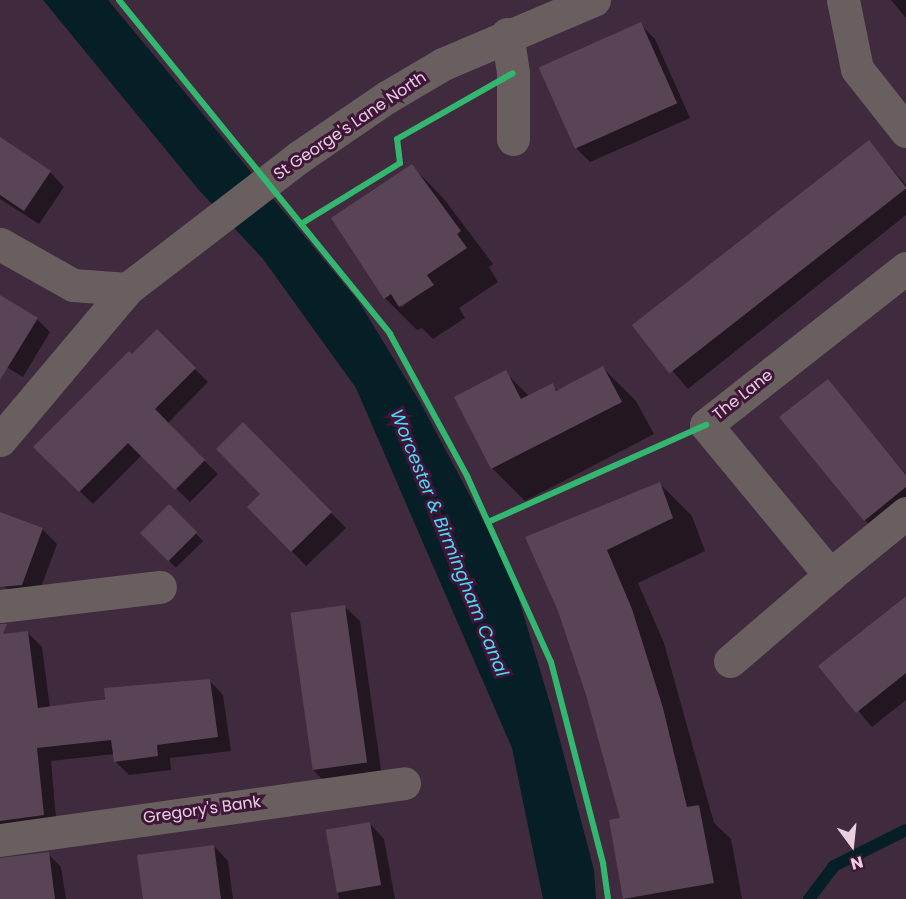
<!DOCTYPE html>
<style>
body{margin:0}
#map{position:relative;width:906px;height:899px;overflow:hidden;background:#402a3d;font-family:Poppins,sans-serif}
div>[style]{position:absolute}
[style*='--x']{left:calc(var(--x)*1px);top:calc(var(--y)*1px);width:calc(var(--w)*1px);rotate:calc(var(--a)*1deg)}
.water>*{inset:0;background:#061e26}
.shadow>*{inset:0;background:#0007;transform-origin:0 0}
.stream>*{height:12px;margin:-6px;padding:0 6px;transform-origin:6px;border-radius:6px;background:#061e26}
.building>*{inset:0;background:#584455;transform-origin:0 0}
.minor>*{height:33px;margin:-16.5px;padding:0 16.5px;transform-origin:16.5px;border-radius:16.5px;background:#6a5f5f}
.cycleway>*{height:6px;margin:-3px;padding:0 3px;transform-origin:3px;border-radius:3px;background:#33b770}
span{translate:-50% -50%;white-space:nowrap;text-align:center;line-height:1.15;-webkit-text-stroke:6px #3f1638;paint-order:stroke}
.street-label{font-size:16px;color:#eacfe3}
.water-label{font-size:18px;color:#4cdcfb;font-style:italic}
.north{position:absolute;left:822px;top:815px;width:60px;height:60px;-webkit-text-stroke:4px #3f1638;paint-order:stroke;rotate:165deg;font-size:16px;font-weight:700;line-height:24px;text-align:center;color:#eacfe3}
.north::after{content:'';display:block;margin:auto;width:21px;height:27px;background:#eacfe3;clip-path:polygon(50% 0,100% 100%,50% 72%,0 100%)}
</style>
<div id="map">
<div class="water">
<div style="clip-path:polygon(43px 0,108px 0,359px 302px,420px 402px,511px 573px,552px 710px,594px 870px,596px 899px,543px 899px,512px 748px,356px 388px,263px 259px,198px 189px)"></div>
</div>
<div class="shadow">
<div style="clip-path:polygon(891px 0,906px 0,906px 18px)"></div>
<div style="clip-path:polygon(640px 24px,655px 39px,690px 118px,590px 162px,575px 147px)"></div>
<div style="clip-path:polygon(869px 142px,906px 185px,906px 215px,688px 389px,637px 330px)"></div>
<div style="clip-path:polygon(0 160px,50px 172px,64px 187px,39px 224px,0 199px)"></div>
<div style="clip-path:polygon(evenodd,412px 166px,444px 199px,493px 264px,489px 267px,498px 282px,459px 308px,465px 318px,433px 339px,422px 328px,417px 330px,385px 298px,412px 166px,439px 279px,402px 307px,400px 305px,439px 279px)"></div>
<div style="clip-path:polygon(0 297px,37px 319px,50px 332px,23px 377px,0 363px)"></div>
<div style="clip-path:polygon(157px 331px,208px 382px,167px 424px,218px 474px,190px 502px,142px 455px,93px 504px,35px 447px)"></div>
<div style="clip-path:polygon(603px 368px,636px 401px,654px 434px,525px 501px,492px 468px,505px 372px,530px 397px,552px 385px,558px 391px)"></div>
<div style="clip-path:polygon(827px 381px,906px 474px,906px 514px,879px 535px,865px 520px)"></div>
<div style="clip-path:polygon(243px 424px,346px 528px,306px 566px,249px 507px,262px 494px)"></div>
<div style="clip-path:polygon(660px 484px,692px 516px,705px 551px,638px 583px,664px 643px,714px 823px,731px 839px,742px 899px,625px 899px,611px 822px,622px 819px,587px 694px,559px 611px,527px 538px)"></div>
<div style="left:169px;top:506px;width:49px;height:38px;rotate:46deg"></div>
<div style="clip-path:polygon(0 514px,42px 529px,57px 544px,37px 598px,0 586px)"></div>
<div style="clip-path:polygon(906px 596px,906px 700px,872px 727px,820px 666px)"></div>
<div style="clip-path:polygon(345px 607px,360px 621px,382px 777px,328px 785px,313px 770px)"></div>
<div style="clip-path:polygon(27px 632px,42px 647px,50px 708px,209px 680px,223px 695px,231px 751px,170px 758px,171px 770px,129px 775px,115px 761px,114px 754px,51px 761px,57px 829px,0 827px,0 636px)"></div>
<div style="clip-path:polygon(370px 824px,384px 839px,395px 899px,339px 899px,327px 831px)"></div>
<div style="clip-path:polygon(214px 846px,228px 861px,233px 899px,144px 899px)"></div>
<div style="clip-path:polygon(48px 854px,61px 867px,66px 899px,5px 899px,0 859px)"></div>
</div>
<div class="stream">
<div style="--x:809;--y:899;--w:41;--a:-52.9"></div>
<div style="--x:834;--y:866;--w:80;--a:-26.6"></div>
</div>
<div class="building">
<div style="left:641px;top:22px;width:89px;height:112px;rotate:66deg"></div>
<div style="clip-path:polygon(0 137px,51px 171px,24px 211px,0 195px)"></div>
<div style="left:869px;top:140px;width:61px;height:301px;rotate:52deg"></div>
<div style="clip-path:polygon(412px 164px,461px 231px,457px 234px,467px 248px,427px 275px,434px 285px,399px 307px,391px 294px,384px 299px,331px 218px)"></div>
<div style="clip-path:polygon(0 295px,38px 318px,0 380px)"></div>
<div style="clip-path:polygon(157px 329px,196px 368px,155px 409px,205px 460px,175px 490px,128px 443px,79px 492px,33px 447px,129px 351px,132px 354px)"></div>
<div style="clip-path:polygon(603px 366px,622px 402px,491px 469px,454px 397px,506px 370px,521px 399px,553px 383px,556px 391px)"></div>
<div style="clip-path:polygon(828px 379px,906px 475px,906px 487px,864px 521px,779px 417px)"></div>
<div style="clip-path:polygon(243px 422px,332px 512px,291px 552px,247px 507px,260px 494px,216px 449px)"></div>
<div style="clip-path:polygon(660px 482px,673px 518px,607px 550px,632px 609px,663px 708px,687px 807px,699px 805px,714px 883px,623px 899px,609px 820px,620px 818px,586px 695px,558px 611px,525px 537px)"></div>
<div style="left:169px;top:504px;width:40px;height:41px;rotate:45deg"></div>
<div style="clip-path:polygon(0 512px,43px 528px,22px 585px,0 587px)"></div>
<div style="clip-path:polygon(906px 596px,906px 673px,856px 713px,818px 666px)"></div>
<div style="left:345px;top:605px;width:159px;height:55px;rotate:82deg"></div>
<div style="clip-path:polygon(0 624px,7px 624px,3px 634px,28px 631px,38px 708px,105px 699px,104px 688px,210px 679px,218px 737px,157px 745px,158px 756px,114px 762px,111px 740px,37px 748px,44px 815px,0 821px)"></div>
<div style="left:370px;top:822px;width:64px;height:45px;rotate:80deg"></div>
<div style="clip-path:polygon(214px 845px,221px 899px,143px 899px,137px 855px)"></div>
<div style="clip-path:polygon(49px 852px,55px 899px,0 899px,0 858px)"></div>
</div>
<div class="minor">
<div style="--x:843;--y:0;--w:70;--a:78.5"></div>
<div style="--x:857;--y:69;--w:79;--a:51.7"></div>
<div style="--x:507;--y:34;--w:39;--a:81"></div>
<div style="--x:513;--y:73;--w:66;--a:90"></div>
<div style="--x:0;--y:244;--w:84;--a:29.3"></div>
<div style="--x:73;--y:285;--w:54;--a:4.2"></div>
<div style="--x:906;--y:268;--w:254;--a:141.9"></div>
<div style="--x:706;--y:425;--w:195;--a:50.4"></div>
<div style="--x:830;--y:575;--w:98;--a:-39.2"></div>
<div style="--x:0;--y:440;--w:197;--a:-49.9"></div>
<div style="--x:127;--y:289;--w:217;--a:-37.5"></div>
<div style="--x:299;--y:157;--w:107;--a:-34.3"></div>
<div style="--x:387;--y:97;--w:65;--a:-30.5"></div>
<div style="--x:443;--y:64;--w:164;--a:-23"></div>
<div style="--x:0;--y:606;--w:161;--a:-6.8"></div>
<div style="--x:730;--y:661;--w:132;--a:-40.7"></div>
<div style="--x:0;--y:840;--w:408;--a:-8"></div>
</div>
<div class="cycleway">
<div style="--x:119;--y:0;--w:430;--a:50.9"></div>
<div style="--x:390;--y:334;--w:162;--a:61.5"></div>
<div style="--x:467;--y:476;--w:204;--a:65.7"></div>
<div style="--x:551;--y:662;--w:208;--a:75.5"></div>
<div style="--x:603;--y:863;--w:36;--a:82"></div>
<div style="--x:301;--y:224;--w:116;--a:-31.6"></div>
<div style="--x:400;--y:163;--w:24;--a:-97"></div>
<div style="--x:397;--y:139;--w:133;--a:-29.6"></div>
<div style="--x:488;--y:522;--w:239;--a:-24"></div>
</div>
<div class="street-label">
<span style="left:350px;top:126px;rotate:-34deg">St George's Lane North</span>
<span style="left:743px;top:395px;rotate:-38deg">The Lane</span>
<span style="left:202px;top:810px;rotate:-8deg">Gregory's Bank</span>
</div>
<div class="water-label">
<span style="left:449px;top:543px;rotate:68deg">Worcester &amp; Birmingham Canal</span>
</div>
<div class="north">N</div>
</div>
